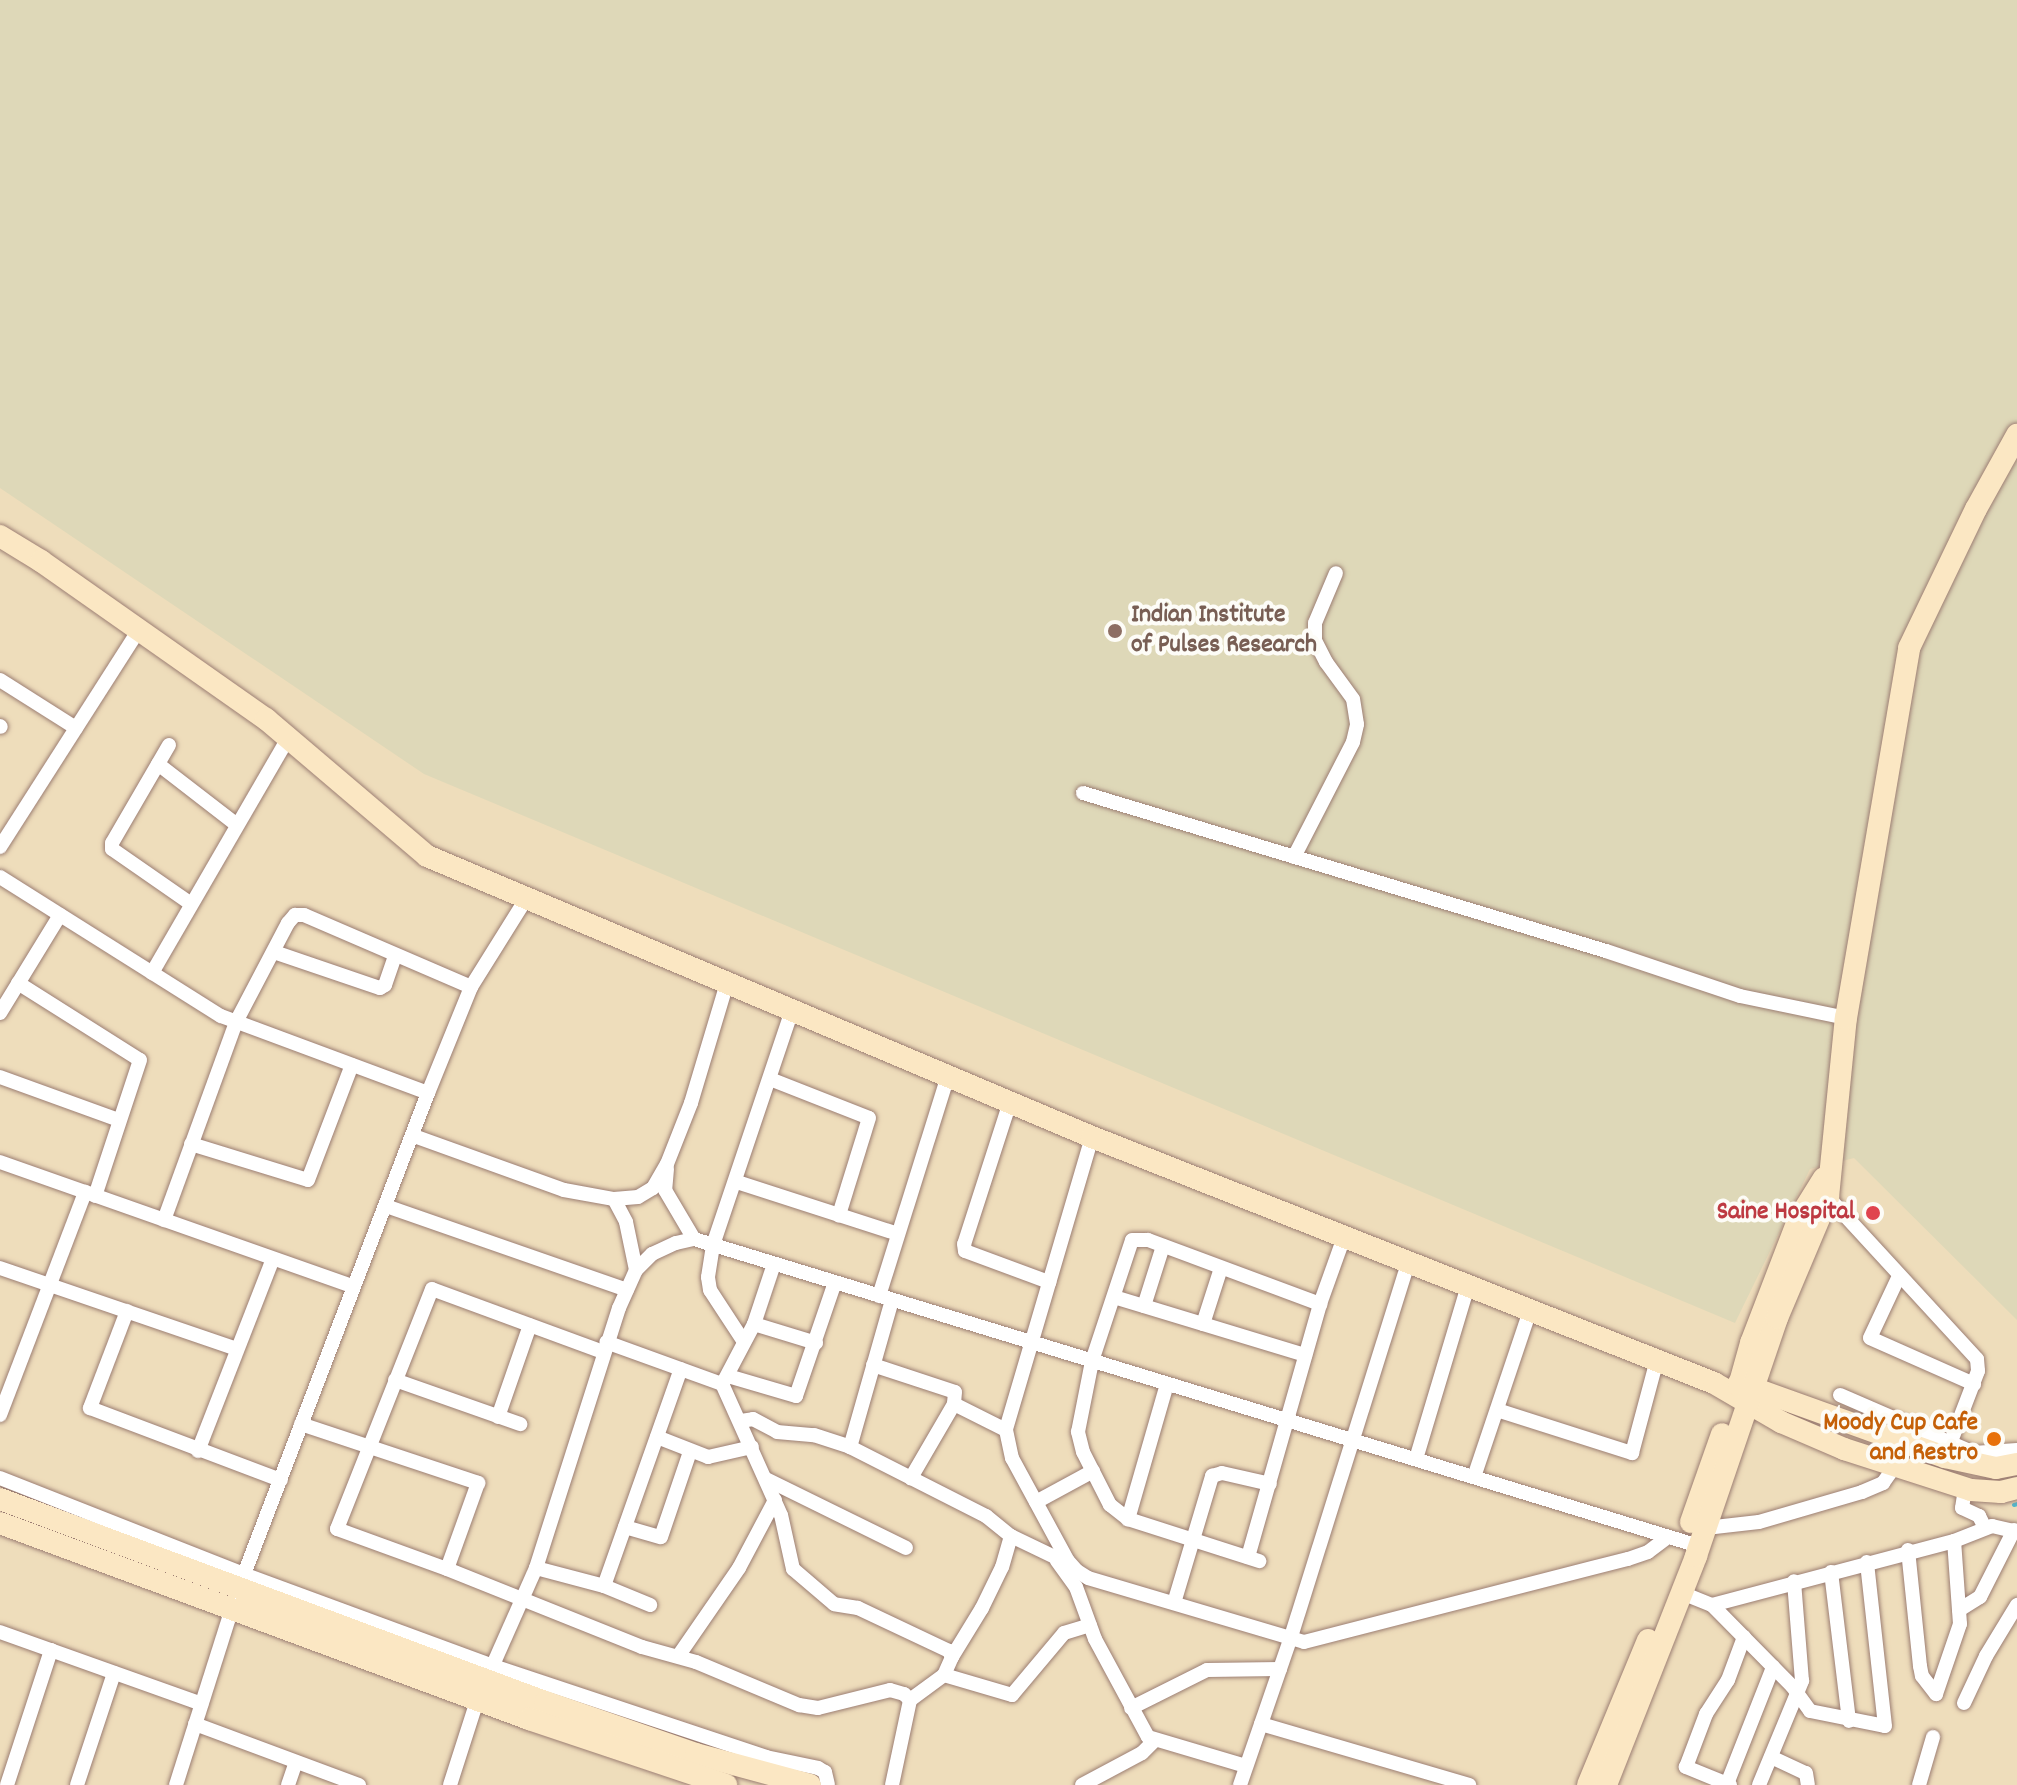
<!DOCTYPE html>
<style>
body{margin:0}
#map{position:relative;width:2017px;height:1785px;overflow:hidden;background:#edb;font-family:Dekko,sans-serif}
div>[style]{position:absolute}
[style*='--x']{left:calc(var(--x)*1px);top:calc(var(--y)*1px);width:calc(var(--w)*1px);rotate:calc(var(--a)*1deg)}
.built>*{inset:0;background:#ded8b8}
.stream>*{height:4px;margin:-2px;padding:0 2px;transform-origin:2px;border-radius:2px;background:#50b8ce}
.roads{filter:drop-shadow(0 0 2px #9c7e73) drop-shadow(0 0 2px #9c7e73)}
.street>*{height:14px;margin:-7px;padding:0 7px;transform-origin:7px;border-radius:7px;background:#fff}
.secondary>*{height:22px;margin:-11px;padding:0 11px;transform-origin:11px;border-radius:11px;background:#fbe7c3}
.dots>*{width:22px;height:22px;translate:-50% -50%;box-sizing:border-box;border:4px solid #fdfcf7;border-radius:50%}
span{translate:-50% -50%;white-space:nowrap;text-align:center;line-height:1.15;-webkit-text-stroke:8px #fdfcf7;paint-order:stroke}
.education-label{font-size:26px;color:#785e54;font-weight:700}
.left{translate:0 -50%;text-align:left}
.health-label{font-size:26px;color:#be3a42;font-weight:700}
.right{translate:-100% -50%;text-align:right}
.food-label{font-size:26px;color:#c56008;font-weight:700}
</style>
<div id="map">
<div class="built">
<div style="clip-path:polygon(0 0,2017px 0,2017px 1320px,1854px 1158px,1810px 1169px,1735px 1323px,424px 774px,0 488px)"></div>
</div>
<div class="stream">
<div style="--x:2014;--y:1505;--w:3;--a:-18"></div>
</div>
<div class="roads">
<div class="street">
<div style="--x:0;--y:680;--w:90;--a:32.3"></div>
<div style="--x:0;--y:726;--w:1;--a:45"></div>
<div style="--x:169;--y:745;--w:113;--a:120.2"></div>
<div style="--x:112;--y:843;--w:6;--a:90"></div>
<div style="--x:112;--y:849;--w:96;--a:34.8"></div>
<div style="--x:158;--y:764;--w:100;--a:37.7"></div>
<div style="--x:1083;--y:793;--w:546;--a:16.81"></div>
<div style="--x:1606;--y:951;--w:141;--a:18.6"></div>
<div style="--x:1740;--y:996;--w:108;--a:11.7"></div>
<div style="--x:0;--y:847;--w:258;--a:-57.4"></div>
<div style="--x:1294;--y:857;--w:129;--a:-62.8"></div>
<div style="--x:1353;--y:742;--w:18;--a:-77"></div>
<div style="--x:1357;--y:724;--w:25;--a:-99"></div>
<div style="--x:1353;--y:699;--w:46;--a:-126.1"></div>
<div style="--x:1326;--y:662;--w:25;--a:-117"></div>
<div style="--x:1315;--y:640;--w:17;--a:-90"></div>
<div style="--x:1315;--y:623;--w:54;--a:-67.2"></div>
<div style="--x:0;--y:877;--w:261;--a:32.2"></div>
<div style="--x:221;--y:1016;--w:221;--a:20.4"></div>
<div style="--x:274;--y:952;--w:112;--a:18.8"></div>
<div style="--x:380;--y:988;--w:6;--a:-31"></div>
<div style="--x:385;--y:985;--w:31;--a:-71"></div>
<div style="--x:152;--y:973;--w:272;--a:-59.9"></div>
<div style="--x:18;--y:983;--w:144;--a:32.3"></div>
<div style="--x:140;--y:1060;--w:143;--a:108.3"></div>
<div style="--x:0;--y:1013;--w:115;--a:-58.5"></div>
<div style="--x:0;--y:1077;--w:127;--a:19.9"></div>
<div style="--x:770;--y:1079;--w:106;--a:21.5"></div>
<div style="--x:869;--y:1118;--w:102;--a:107.2"></div>
<div style="--x:1010;--y:1102;--w:149;--a:107.9"></div>
<div style="--x:964;--y:1244;--w:7;--a:82"></div>
<div style="--x:965;--y:1251;--w:90;--a:20.3"></div>
<div style="--x:414;--y:1136;--w:159;--a:19.8"></div>
<div style="--x:564;--y:1190;--w:51;--a:10.2"></div>
<div style="--x:614;--y:1199;--w:24;--a:-5"></div>
<div style="--x:638;--y:1197;--w:17;--a:-31"></div>
<div style="--x:653;--y:1188;--w:28;--a:-60"></div>
<div style="--x:667;--y:1164;--w:66;--a:-68.5"></div>
<div style="--x:691;--y:1103;--w:125;--a:-73.3"></div>
<div style="--x:1092;--y:1137;--w:305;--a:106.4"></div>
<div style="--x:1006;--y:1430;--w:29;--a:78"></div>
<div style="--x:1012;--y:1458;--w:117;--a:61.5"></div>
<div style="--x:1068;--y:1561;--w:13;--a:48"></div>
<div style="--x:1077;--y:1571;--w:13;--a:32"></div>
<div style="--x:1088;--y:1578;--w:225;--a:16.5"></div>
<div style="--x:1304;--y:1642;--w:334;--a:-14.4"></div>
<div style="--x:1628;--y:1559;--w:21;--a:-19"></div>
<div style="--x:1648;--y:1552;--w:25;--a:-37"></div>
<div style="--x:191;--y:1144;--w:122;--a:17.1"></div>
<div style="--x:308;--y:1180;--w:123;--a:-69.1"></div>
<div style="--x:0;--y:1162;--w:375;--a:19.4"></div>
<div style="--x:667;--y:1169;--w:21;--a:95"></div>
<div style="--x:665;--y:1190;--w:57;--a:59.4"></div>
<div style="--x:737;--y:1182;--w:169;--a:17.9"></div>
<div style="--x:1828;--y:1197;--w:220;--a:47.4"></div>
<div style="--x:1977;--y:1359;--w:12;--a:85"></div>
<div style="--x:1978;--y:1371;--w:92;--a:111"></div>
<div style="--x:614;--y:1199;--w:26;--a:62"></div>
<div style="--x:626;--y:1222;--w:49;--a:78.2"></div>
<div style="--x:386;--y:1206;--w:255;--a:19.2"></div>
<div style="--x:164;--y:1220;--w:211;--a:-70"></div>
<div style="--x:236;--y:1022;--w:112;--a:-62.3"></div>
<div style="--x:288;--y:923;--w:11;--a:-49"></div>
<div style="--x:295;--y:915;--w:9;--a:0"></div>
<div style="--x:304;--y:915;--w:182;--a:23.3"></div>
<div style="--x:0;--y:1268;--w:250;--a:18.9"></div>
<div style="--x:1899;--y:1276;--w:68;--a:115.1"></div>
<div style="--x:1870;--y:1338;--w:114;--a:23.9"></div>
<div style="--x:879;--y:1296;--w:231;--a:-72.6"></div>
<div style="--x:1114;--y:1297;--w:200;--a:16.9"></div>
<div style="--x:892;--y:1300;--w:153;--a:105.9"></div>
<div style="--x:850;--y:1447;--w:153;--a:26.9"></div>
<div style="--x:986;--y:1516;--w:32;--a:39"></div>
<div style="--x:1011;--y:1536;--w:32;--a:106"></div>
<div style="--x:1002;--y:1567;--w:46;--a:116"></div>
<div style="--x:982;--y:1608;--w:57;--a:121.5"></div>
<div style="--x:1144;--y:1306;--w:63;--a:-72.4"></div>
<div style="--x:127;--y:1311;--w:104;--a:110.9"></div>
<div style="--x:90;--y:1408;--w:204;--a:20.7"></div>
<div style="--x:754;--y:1324;--w:65;--a:17"></div>
<div style="--x:1203;--y:1324;--w:59;--a:-72.2"></div>
<div style="--x:744;--y:1342;--w:62;--a:-123.2"></div>
<div style="--x:710;--y:1290;--w:13;--a:-99"></div>
<div style="--x:708;--y:1277;--w:32;--a:-81"></div>
<div style="--x:713;--y:1245;--w:248;--a:-71.4"></div>
<div style="--x:603;--y:1352;--w:182;--a:-159.8"></div>
<div style="--x:432;--y:1289;--w:258;--a:111.6"></div>
<div style="--x:337;--y:1529;--w:117;--a:20"></div>
<div style="--x:447;--y:1569;--w:210;--a:21.8"></div>
<div style="--x:642;--y:1647;--w:56;--a:15.5"></div>
<div style="--x:696;--y:1662;--w:112;--a:22.7"></div>
<div style="--x:799;--y:1705;--w:19;--a:9"></div>
<div style="--x:818;--y:1708;--w:74;--a:-14"></div>
<div style="--x:890;--y:1690;--w:15;--a:16"></div>
<div style="--x:904;--y:1694;--w:8;--a:45"></div>
<div style="--x:910;--y:1700;--w:42;--a:-36.3"></div>
<div style="--x:944;--y:1675;--w:20;--a:-66"></div>
<div style="--x:952;--y:1657;--w:7;--a:-117"></div>
<div style="--x:949;--y:1651;--w:101;--a:-154.7"></div>
<div style="--x:858;--y:1608;--w:24;--a:-171"></div>
<div style="--x:834;--y:1604;--w:54;--a:-139.5"></div>
<div style="--x:793;--y:1569;--w:55;--a:-102.5"></div>
<div style="--x:781;--y:1515;--w:144;--a:-114.2"></div>
<div style="--x:722;--y:1384;--w:123;--a:-160.1"></div>
<div style="--x:873;--y:1365;--w:86;--a:18.2"></div>
<div style="--x:955;--y:1392;--w:12;--a:95"></div>
<div style="--x:954;--y:1404;--w:86;--a:120.2"></div>
<div style="--x:728;--y:1376;--w:71;--a:16.4"></div>
<div style="--x:796;--y:1396;--w:120;--a:-71.1"></div>
<div style="--x:395;--y:1380;--w:133;--a:19.4"></div>
<div style="--x:724;--y:1381;--w:64;--a:-62.2"></div>
<div style="--x:754;--y:1324;--w:63;--a:-71.6"></div>
<div style="--x:1167;--y:1384;--w:141;--a:106.1"></div>
<div style="--x:1128;--y:1519;--w:138;--a:17.8"></div>
<div style="--x:1840;--y:1395;--w:146;--a:23.4"></div>
<div style="--x:1974;--y:1453;--w:43;--a:-4"></div>
<div style="--x:954;--y:1404;--w:58;--a:26.6"></div>
<div style="--x:1497;--y:1410;--w:142;--a:17.7"></div>
<div style="--x:1632;--y:1453;--w:96;--a:-75"></div>
<div style="--x:0;--y:1415;--w:239;--a:-69.1"></div>
<div style="--x:498;--y:1417;--w:97;--a:-70.8"></div>
<div style="--x:741;--y:1421;--w:12;--a:-9"></div>
<div style="--x:753;--y:1419;--w:27;--a:28"></div>
<div style="--x:777;--y:1432;--w:37;--a:5"></div>
<div style="--x:814;--y:1435;--w:38;--a:18"></div>
<div style="--x:301;--y:1424;--w:187;--a:18.4"></div>
<div style="--x:478;--y:1483;--w:91;--a:109.8"></div>
<div style="--x:657;--y:1437;--w:55;--a:21.4"></div>
<div style="--x:708;--y:1457;--w:45;--a:-12.8"></div>
<div style="--x:198;--y:1451;--w:206;--a:-68.7"></div>
<div style="--x:1416;--y:1459;--w:181;--a:-73.3"></div>
<div style="--x:1474;--y:1477;--w:175;--a:-71.4"></div>
<div style="--x:0;--y:1478;--w:264;--a:21.5"></div>
<div style="--x:246;--y:1575;--w:263;--a:20.2"></div>
<div style="--x:493;--y:1666;--w:288;--a:18.4"></div>
<div style="--x:766;--y:1757;--w:53;--a:11.9"></div>
<div style="--x:818;--y:1768;--w:8;--a:30"></div>
<div style="--x:825;--y:1772;--w:13;--a:77"></div>
<div style="--x:766;--y:1479;--w:156;--a:26.2"></div>
<div style="--x:1965;--y:1489;--w:19;--a:99"></div>
<div style="--x:1962;--y:1508;--w:19;--a:25"></div>
<div style="--x:1979;--y:1516;--w:13;--a:63"></div>
<div style="--x:1036;--y:1502;--w:65;--a:-28.5"></div>
<div style="--x:1128;--y:1519;--w:23;--a:-142"></div>
<div style="--x:1110;--y:1505;--w:59;--a:-117"></div>
<div style="--x:1083;--y:1452;--w:21;--a:-104"></div>
<div style="--x:1078;--y:1432;--w:72;--a:-78.8"></div>
<div style="--x:1092;--y:1361;--w:127;--a:-71.7"></div>
<div style="--x:1132;--y:1240;--w:16;--a:0"></div>
<div style="--x:1148;--y:1240;--w:184;--a:20.4"></div>
<div style="--x:625;--y:1527;--w:37;--a:16"></div>
<div style="--x:661;--y:1537;--w:90;--a:-71.2"></div>
<div style="--x:1706;--y:1528;--w:53;--a:-6.5"></div>
<div style="--x:1759;--y:1522;--w:107;--a:-16.2"></div>
<div style="--x:1862;--y:1492;--w:23;--a:-23"></div>
<div style="--x:1883;--y:1483;--w:19;--a:-55"></div>
<div style="--x:1011;--y:1536;--w:60;--a:25.7"></div>
<div style="--x:1908;--y:1550;--w:117;--a:84.1"></div>
<div style="--x:1920;--y:1666;--w:10;--a:79"></div>
<div style="--x:1922;--y:1676;--w:23;--a:52"></div>
<div style="--x:1248;--y:1557;--w:263;--a:-74.1"></div>
<div style="--x:1320;--y:1304;--w:71;--a:-70.3"></div>
<div style="--x:1057;--y:1561;--w:32;--a:54"></div>
<div style="--x:1076;--y:1587;--w:55;--a:69.9"></div>
<div style="--x:1095;--y:1639;--w:111;--a:61.6"></div>
<div style="--x:1148;--y:1737;--w:102;--a:16.5"></div>
<div style="--x:536;--y:1568;--w:70;--a:14.8"></div>
<div style="--x:604;--y:1586;--w:50;--a:22.4"></div>
<div style="--x:1831;--y:1572;--w:150;--a:83.1"></div>
<div style="--x:604;--y:1586;--w:230;--a:-70.5"></div>
<div style="--x:1682;--y:1593;--w:32;--a:22"></div>
<div style="--x:1712;--y:1605;--w:114;--a:45.4"></div>
<div style="--x:1792;--y:1686;--w:31;--a:54"></div>
<div style="--x:1810;--y:1711;--w:76;--a:11.3"></div>
<div style="--x:1885;--y:1726;--w:165;--a:-96.3"></div>
<div style="--x:1174;--y:1603;--w:133;--a:-73.3"></div>
<div style="--x:1212;--y:1476;--w:10;--a:-17"></div>
<div style="--x:1222;--y:1473;--w:49;--a:12.9"></div>
<div style="--x:1712;--y:1605;--w:250;--a:-14.8"></div>
<div style="--x:1959;--y:1610;--w:25;--a:-32"></div>
<div style="--x:1980;--y:1597;--w:75;--a:-63.1"></div>
<div style="--x:0;--y:1632;--w:214;--a:19.6"></div>
<div style="--x:679;--y:1655;--w:106;--a:-55.4"></div>
<div style="--x:739;--y:1568;--w:77;--a:-62.1"></div>
<div style="--x:944;--y:1675;--w:71;--a:16.4"></div>
<div style="--x:1012;--y:1695;--w:81;--a:-50"></div>
<div style="--x:1064;--y:1633;--w:27;--a:-17"></div>
<div style="--x:1936;--y:1694;--w:74;--a:-71.1"></div>
<div style="--x:1960;--y:1624;--w:83;--a:-94.1"></div>
<div style="--x:1954;--y:1541;--w:41;--a:-21.5"></div>
<div style="--x:1992;--y:1526;--w:26;--a:13"></div>
<div style="--x:1964;--y:1703;--w:52;--a:-64.9"></div>
<div style="--x:1986;--y:1656;--w:60;--a:-58.7"></div>
<div style="--x:1131;--y:1708;--w:85;--a:-26.6"></div>
<div style="--x:1207;--y:1670;--w:73;--a:-0.8"></div>
<div style="--x:195;--y:1724;--w:175;--a:20.4"></div>
<div style="--x:1261;--y:1724;--w:217;--a:16.3"></div>
<div style="--x:1771;--y:1757;--w:38;--a:25"></div>
<div style="--x:1806;--y:1773;--w:12;--a:81"></div>
<div style="--x:1727;--y:1784;--w:126;--a:-68.5"></div>
<div style="--x:7;--y:1785;--w:142;--a:-71.9"></div>
<div style="--x:77;--y:1785;--w:118;--a:-71.7"></div>
<div style="--x:176;--y:1785;--w:205;--a:-72.4"></div>
<div style="--x:238;--y:1590;--w:532;--a:-69.08"></div>
<div style="--x:428;--y:1093;--w:114;--a:-67.9"></div>
<div style="--x:471;--y:987;--w:104;--a:-58"></div>
<div style="--x:288;--y:1785;--w:24;--a:-71"></div>
<div style="--x:450;--y:1785;--w:88;--a:-72.2"></div>
<div style="--x:477;--y:1701;--w:145;--a:-66.1"></div>
<div style="--x:536;--y:1568;--w:273;--a:-72.3"></div>
<div style="--x:619;--y:1308;--w:42;--a:-65.9"></div>
<div style="--x:636;--y:1270;--w:23;--a:-45"></div>
<div style="--x:652;--y:1254;--w:26;--a:-25"></div>
<div style="--x:676;--y:1243;--w:18;--a:-13"></div>
<div style="--x:694;--y:1239;--w:1051;--a:16.99"></div>
<div style="--x:892;--y:1785;--w:87;--a:-78"></div>
<div style="--x:1082;--y:1785;--w:68;--a:-28.1"></div>
<div style="--x:1142;--y:1753;--w:17;--a:-45"></div>
<div style="--x:1240;--y:1785;--w:153;--a:-71"></div>
<div style="--x:1290;--y:1640;--w:395;--a:-72.6"></div>
<div style="--x:1730;--y:1785;--w:48;--a:-157.8"></div>
<div style="--x:1686;--y:1767;--w:57;--a:-69.3"></div>
<div style="--x:1706;--y:1714;--w:40;--a:-57.1"></div>
<div style="--x:1728;--y:1680;--w:46;--a:-69.6"></div>
<div style="--x:1759;--y:1785;--w:113;--a:-67.5"></div>
<div style="--x:1802;--y:1681;--w:100;--a:-94.6"></div>
<div style="--x:1919;--y:1785;--w:50;--a:-73.7"></div>
</div>
<div class="secondary">
<div style="--x:0;--y:536;--w:48;--a:31.4"></div>
<div style="--x:41;--y:561;--w:275;--a:35.1"></div>
<div style="--x:266;--y:719;--w:211;--a:40.4"></div>
<div style="--x:427;--y:856;--w:722;--a:22.91"></div>
<div style="--x:1092;--y:1137;--w:669;--a:21.58"></div>
<div style="--x:1714;--y:1383;--w:78;--a:30.2"></div>
<div style="--x:1781;--y:1422;--w:69;--a:23.2"></div>
<div style="--x:1844;--y:1449;--w:133;--a:17.9"></div>
<div style="--x:1971;--y:1490;--w:30;--a:4"></div>
<div style="--x:2001;--y:1492;--w:16;--a:-14"></div>
<div style="--x:1739;--y:1383;--w:219;--a:19.8"></div>
<div style="--x:1945;--y:1457;--w:52;--a:12.2"></div>
<div style="--x:1996;--y:1468;--w:21;--a:-11"></div>
<div style="--x:1739;--y:1386;--w:45;--a:-74.4"></div>
<div style="--x:1751;--y:1343;--w:134;--a:-69"></div>
<div style="--x:1799;--y:1218;--w:47;--a:-58"></div>
<div style="--x:0;--y:1499;--w:582;--a:20.43"></div>
<div style="--x:545;--y:1702;--w:160;--a:19"></div>
<div style="--x:696;--y:1754;--w:118;--a:15.2"></div>
<div style="--x:1691;--y:1522;--w:93;--a:-70.6"></div>
<div style="--x:0;--y:1523;--w:564;--a:20.33"></div>
<div style="--x:529;--y:1719;--w:208;--a:18.5"></div>
<div style="--x:1588;--y:1785;--w:157;--a:-67.5"></div>
<div style="--x:1606;--y:1785;--w:246;--a:-68.5"></div>
<div style="--x:1696;--y:1556;--w:251;--a:-71.2"></div>
<div style="--x:1777;--y:1318;--w:131;--a:-67.1"></div>
<div style="--x:1828;--y:1197;--w:180;--a:-84.3"></div>
<div style="--x:1846;--y:1018;--w:375;--a:-80.3"></div>
<div style="--x:1909;--y:648;--w:154;--a:-64.3"></div>
<div style="--x:1976;--y:509;--w:85;--a:-61"></div>
</div>
</div>
<div class="dots">
<div style="left:1115px;top:631px;background:#8d6e63"></div>
<div style="left:1873px;top:1213px;background:#e0444e"></div>
<div style="left:1994px;top:1439px;background:#e8710a"></div>
</div>
<div class="education-label">
<span class="left" style="left:1131px;top:631px">Indian Institute<br>of Pulses Research</span>
</div>
<div class="health-label">
<span class="right" style="left:1855px;top:1213px">Saine Hospital</span>
</div>
<div class="food-label">
<span class="right" style="left:1978px;top:1439px">Moody Cup Cafe<br>and Restro</span>
</div>
</div>
